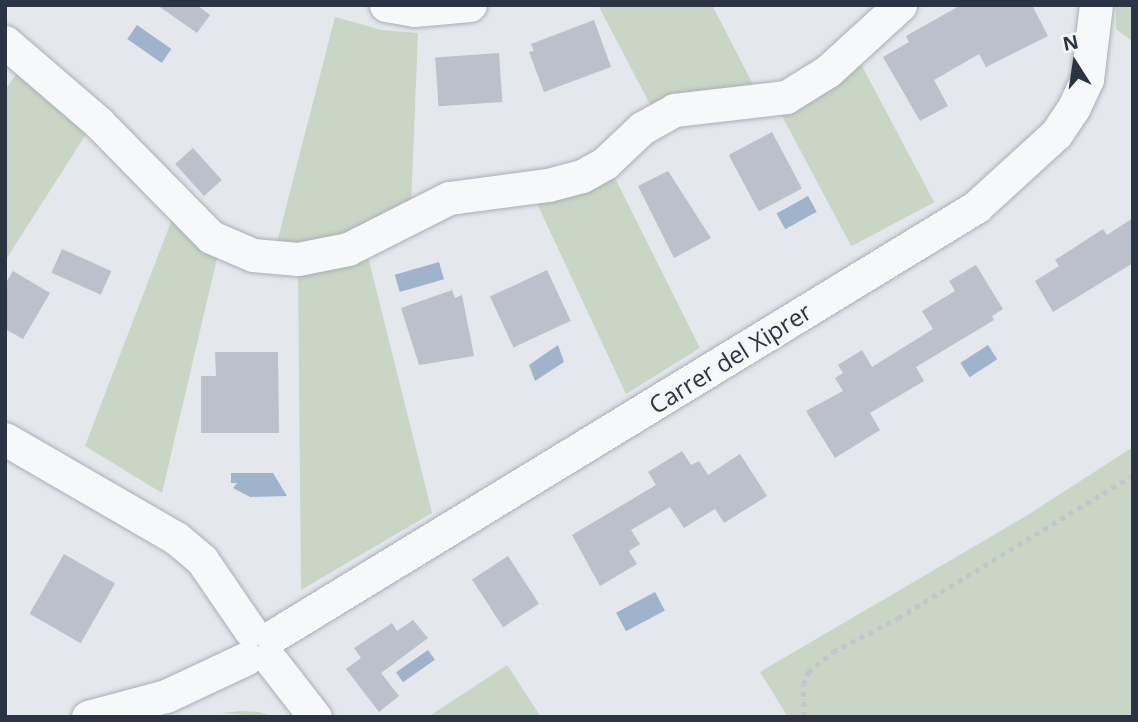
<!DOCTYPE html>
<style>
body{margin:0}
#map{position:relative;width:1138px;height:722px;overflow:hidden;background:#e4e7ec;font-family:"Open Sans",sans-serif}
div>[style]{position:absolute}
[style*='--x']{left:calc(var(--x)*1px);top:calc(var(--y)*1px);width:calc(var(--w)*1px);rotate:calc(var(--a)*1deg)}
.green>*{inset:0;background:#c9d6c5;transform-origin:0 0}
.water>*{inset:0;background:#9fb4cc;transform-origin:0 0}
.building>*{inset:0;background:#bbc0ca;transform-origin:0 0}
.path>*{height:4.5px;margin-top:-2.25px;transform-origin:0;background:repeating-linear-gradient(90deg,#c2c5cb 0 5px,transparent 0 10px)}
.roads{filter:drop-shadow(0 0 2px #a9aeb7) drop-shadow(0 0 2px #a9aeb7)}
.minor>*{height:33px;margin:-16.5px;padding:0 16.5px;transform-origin:16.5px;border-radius:16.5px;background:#f7f8fa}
span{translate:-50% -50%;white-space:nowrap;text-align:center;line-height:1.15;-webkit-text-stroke:5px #f4f6f9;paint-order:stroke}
.street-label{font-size:24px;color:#2b3445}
.frame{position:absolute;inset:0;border:7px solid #2b3445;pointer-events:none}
.north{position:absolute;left:1040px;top:28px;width:70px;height:70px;-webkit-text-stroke:5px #f4f6f9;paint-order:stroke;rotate:348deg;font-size:19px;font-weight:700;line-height:28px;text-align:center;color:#2b3445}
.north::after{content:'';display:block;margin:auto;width:24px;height:32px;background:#2b3445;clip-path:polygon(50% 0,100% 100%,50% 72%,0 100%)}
</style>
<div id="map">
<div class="green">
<div style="clip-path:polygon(598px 5px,712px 5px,758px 94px,653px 110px)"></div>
<div style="clip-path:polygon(1116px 5px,1133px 5px,1133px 42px,1116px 29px)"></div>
<div style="clip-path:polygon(335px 17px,382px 30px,418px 33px,411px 205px,351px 235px,275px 250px)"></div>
<div style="left:855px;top:53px;width:169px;height:94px;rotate:62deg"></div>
<div style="clip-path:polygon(20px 69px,90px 128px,5px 261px,5px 90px)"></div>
<div style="clip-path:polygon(611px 170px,700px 348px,626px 394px,533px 195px)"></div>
<div style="clip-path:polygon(174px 214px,218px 254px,162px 493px,85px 446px)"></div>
<div style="clip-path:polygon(367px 253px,432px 513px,301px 590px,298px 269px)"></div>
<div style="clip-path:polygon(1133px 447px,1133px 717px,788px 717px,760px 672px,1026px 516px)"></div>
<div style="clip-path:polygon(507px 665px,541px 717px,428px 717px)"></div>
<div style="clip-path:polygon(259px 712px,274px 717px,221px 713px,241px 711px)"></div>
</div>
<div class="water">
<div style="left:137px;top:25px;width:42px;height:17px;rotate:35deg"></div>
<div style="left:808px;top:196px;width:18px;height:36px;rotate:61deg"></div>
<div style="left:439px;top:262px;width:18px;height:46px;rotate:74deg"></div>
<div style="clip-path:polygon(558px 345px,564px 362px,535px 381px,529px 365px)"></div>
<div style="left:988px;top:345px;width:17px;height:33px;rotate:57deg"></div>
<div style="clip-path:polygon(231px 473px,273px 473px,287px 496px,250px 497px,233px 488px,237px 483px,231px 483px)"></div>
<div style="left:655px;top:592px;width:21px;height:44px;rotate:62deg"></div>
<div style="left:428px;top:650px;width:12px;height:39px;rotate:55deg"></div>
</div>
<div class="building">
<div style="clip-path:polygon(157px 5px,197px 5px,210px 15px,197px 33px)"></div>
<div style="clip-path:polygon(961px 5px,1032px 5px,1048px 36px,986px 67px,979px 54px,934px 80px,948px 106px,920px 121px,883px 57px,909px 42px,906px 36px)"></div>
<div style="clip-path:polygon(594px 20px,611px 67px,544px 92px,529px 52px,534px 51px,531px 44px)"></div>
<div style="left:499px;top:53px;width:49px;height:64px;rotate:86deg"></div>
<div style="left:772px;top:132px;width:64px;height:49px;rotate:62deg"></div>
<div style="left:193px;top:148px;width:43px;height:24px;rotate:48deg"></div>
<div style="clip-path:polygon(668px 171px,711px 238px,674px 258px,638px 186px)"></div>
<div style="clip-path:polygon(1133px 218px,1133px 263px,1053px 312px,1035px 281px,1059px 266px,1055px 260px,1103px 229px,1107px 235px)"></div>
<div style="left:62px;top:249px;width:54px;height:26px;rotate:24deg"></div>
<div style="clip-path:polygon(976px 265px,1003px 309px,992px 316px,994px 320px,916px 367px,924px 381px,870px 413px,880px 430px,835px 458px,806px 411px,843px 391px,835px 378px,843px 373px,838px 365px,862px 350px,872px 367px,933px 329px,922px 311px,955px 291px,949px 281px)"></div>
<div style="left:547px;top:270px;width:56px;height:63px;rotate:65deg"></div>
<div style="clip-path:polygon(13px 271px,50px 293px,23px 339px,5px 329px,5px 284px)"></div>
<div style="clip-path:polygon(452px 290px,455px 298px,462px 295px,474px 356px,419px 365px,401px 308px)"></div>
<div style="clip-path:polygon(215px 352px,278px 352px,279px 433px,201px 433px,201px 376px,216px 376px)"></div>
<div style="clip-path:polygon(682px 451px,691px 465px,699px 461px,708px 475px,740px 454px,767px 496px,724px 523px,715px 509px,684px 528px,670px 507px,631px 530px,640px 544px,629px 551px,637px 564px,600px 586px,572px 535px,656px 485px,648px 472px)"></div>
<div style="left:64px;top:554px;width:59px;height:69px;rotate:30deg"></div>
<div style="left:508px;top:556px;width:57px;height:43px;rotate:57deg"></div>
<div style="clip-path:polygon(413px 620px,428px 638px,381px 673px,399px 696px,379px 712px,346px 669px,361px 658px,354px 648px,392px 623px,397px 631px)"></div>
</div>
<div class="path">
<div style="--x:804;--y:717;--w:32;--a:-92"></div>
<div style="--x:803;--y:685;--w:14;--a:-69"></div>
<div style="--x:808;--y:672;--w:32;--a:-39"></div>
<div style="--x:833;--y:652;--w:73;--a:-27.6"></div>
<div style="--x:898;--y:618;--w:275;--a:-31.3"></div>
</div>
<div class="roads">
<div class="minor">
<div style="--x:386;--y:5;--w:28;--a:10"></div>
<div style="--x:414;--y:10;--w:56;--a:-5.1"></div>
<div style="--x:5;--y:42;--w:123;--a:40.7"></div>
<div style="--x:98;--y:122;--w:161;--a:45.5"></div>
<div style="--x:211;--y:237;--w:46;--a:23.2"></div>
<div style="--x:253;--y:255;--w:45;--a:5.1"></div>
<div style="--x:298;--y:259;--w:51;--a:-11.3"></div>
<div style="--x:348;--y:249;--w:113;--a:-26.8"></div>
<div style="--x:449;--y:198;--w:100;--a:-7.5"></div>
<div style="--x:548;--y:185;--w:35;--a:-15"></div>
<div style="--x:582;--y:176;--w:26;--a:-29"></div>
<div style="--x:605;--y:163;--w:51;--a:-43.4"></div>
<div style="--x:642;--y:128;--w:37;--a:-29"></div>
<div style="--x:674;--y:110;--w:113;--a:-6.6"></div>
<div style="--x:786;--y:97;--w:49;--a:-31.8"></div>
<div style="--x:828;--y:71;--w:98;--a:-42.5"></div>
<div style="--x:5;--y:439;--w:198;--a:30.1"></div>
<div style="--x:176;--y:538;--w:34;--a:40"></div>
<div style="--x:202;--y:560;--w:85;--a:55.6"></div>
<div style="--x:273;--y:636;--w:824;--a:-31.39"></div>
<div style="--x:976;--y:207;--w:108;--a:-42.4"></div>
<div style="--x:1056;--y:134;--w:32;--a:-56"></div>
<div style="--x:1074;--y:107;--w:31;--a:-65"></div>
<div style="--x:1087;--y:79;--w:75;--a:-83.1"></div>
<div style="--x:269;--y:658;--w:75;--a:52.1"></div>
<div style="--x:88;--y:717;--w:81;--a:-15.1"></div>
<div style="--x:166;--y:696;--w:89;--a:-25.1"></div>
</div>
</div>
<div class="street-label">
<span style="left:730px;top:358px;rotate:-32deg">Carrer del Xiprer</span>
</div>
<div class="frame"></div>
<div class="north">N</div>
</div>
